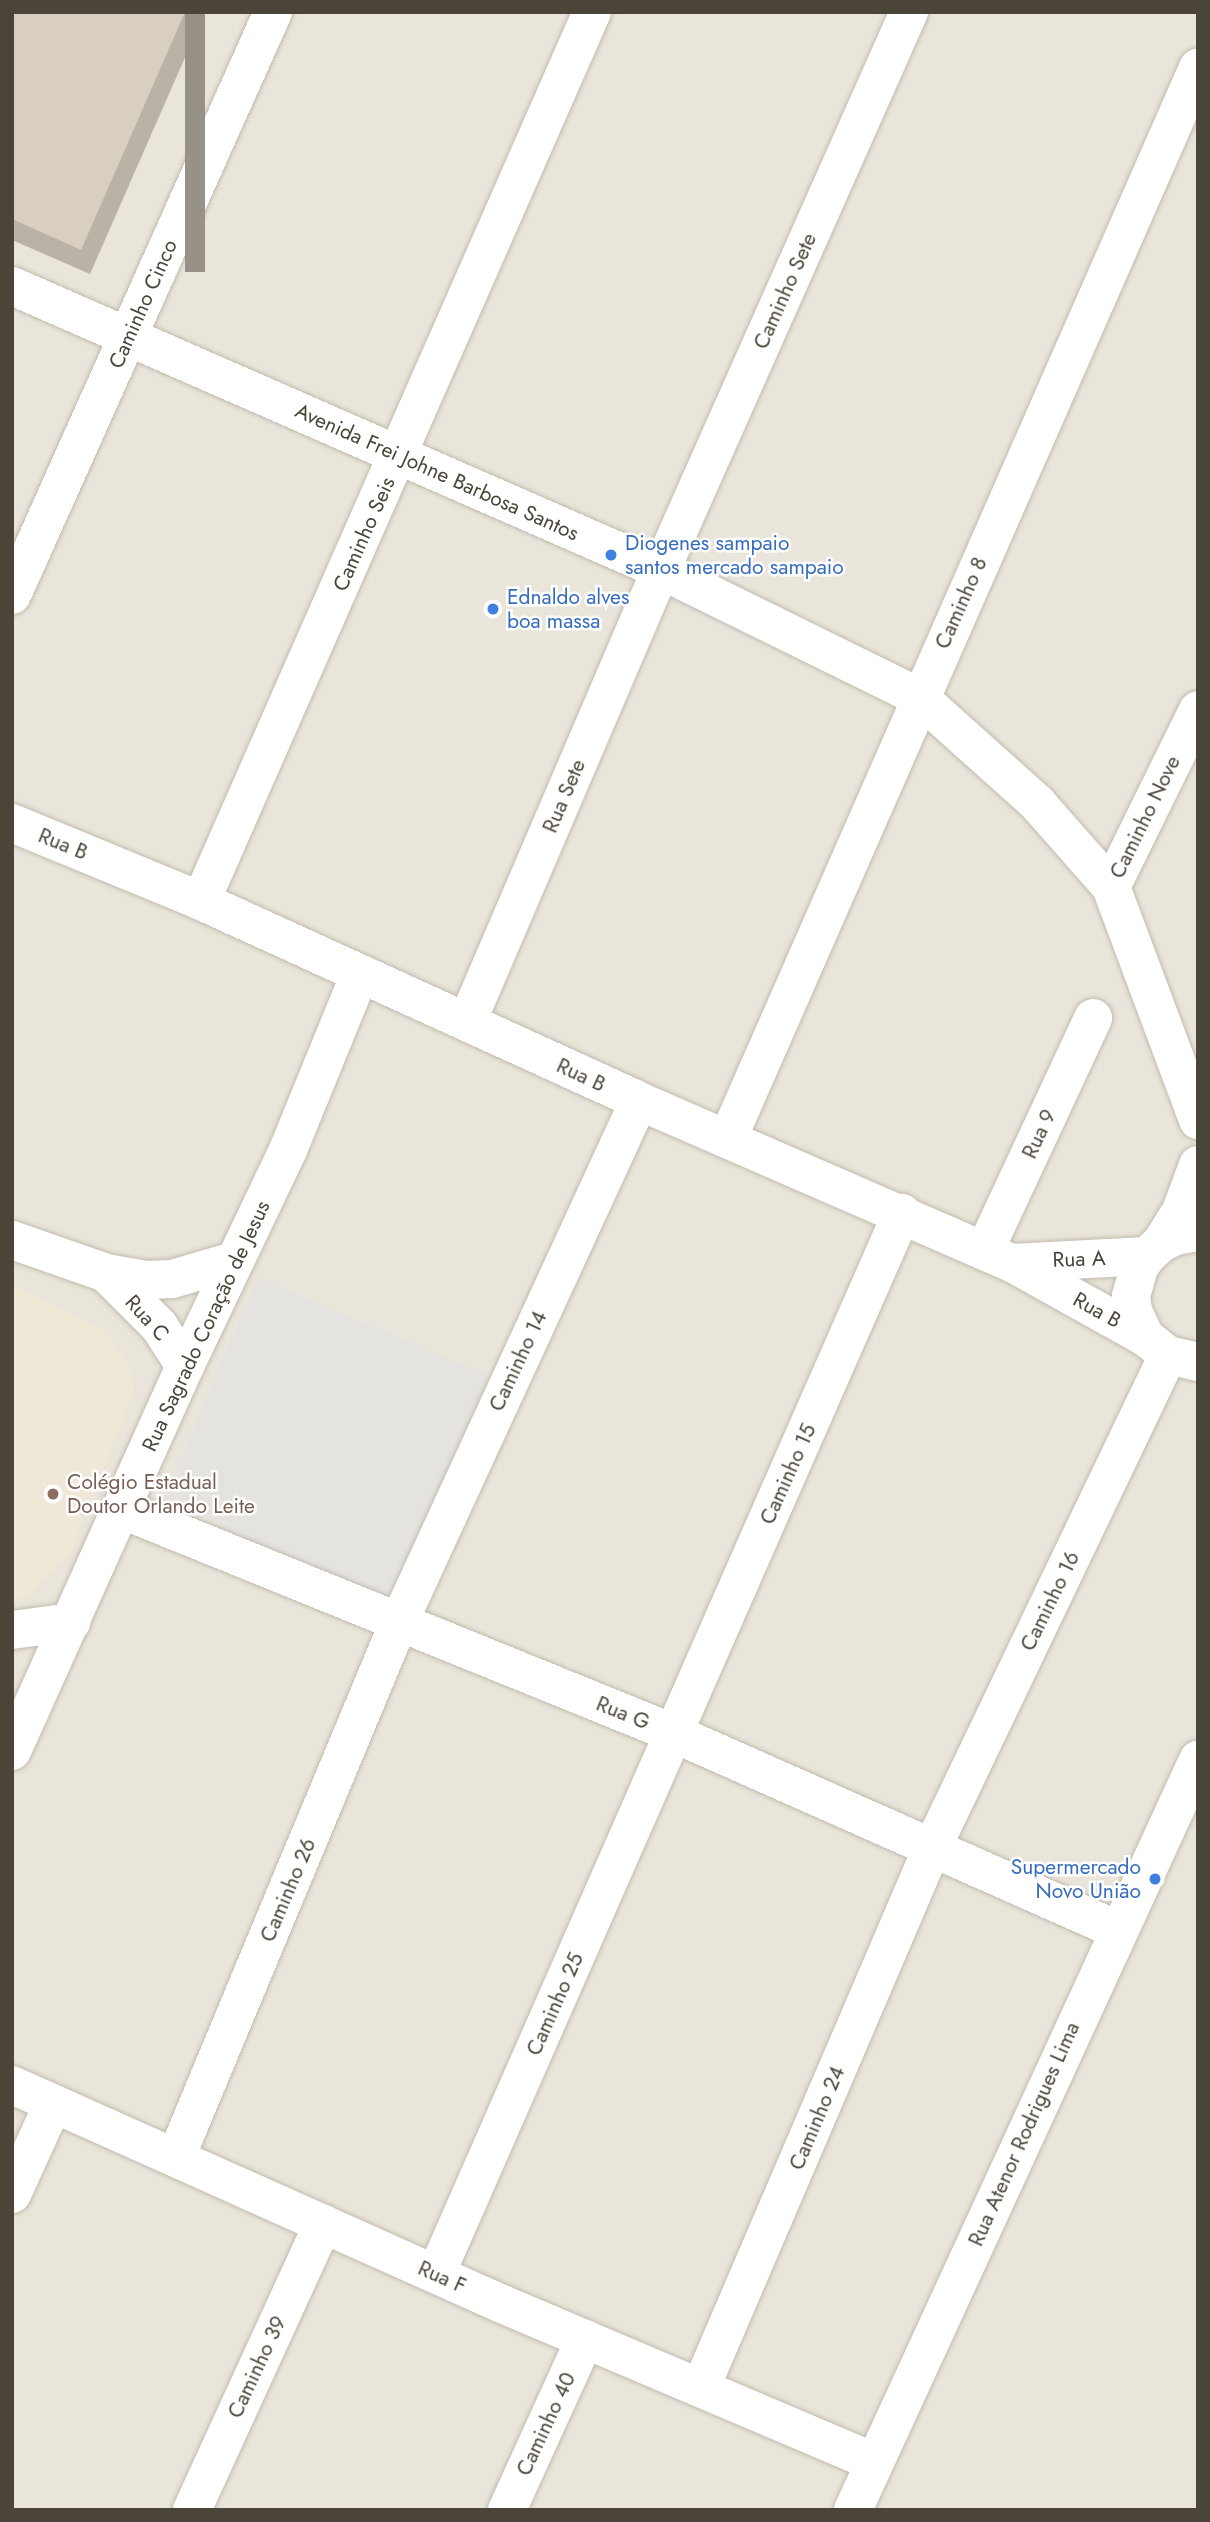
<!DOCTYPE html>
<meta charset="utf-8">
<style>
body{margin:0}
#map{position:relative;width:1210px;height:2522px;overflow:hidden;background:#f6f3ec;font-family:Jost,sans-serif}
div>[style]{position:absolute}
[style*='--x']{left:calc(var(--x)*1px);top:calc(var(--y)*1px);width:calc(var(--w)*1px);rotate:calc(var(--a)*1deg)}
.residential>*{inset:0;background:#eae5da;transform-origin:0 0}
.education>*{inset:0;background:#efe8d6}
.parking>*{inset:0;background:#e5e3e0;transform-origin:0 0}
.roads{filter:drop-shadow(0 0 2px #c2bbae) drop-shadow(0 0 2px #c2bbae)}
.minor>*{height:38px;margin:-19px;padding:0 19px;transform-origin:19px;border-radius:19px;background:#fff}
.wall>*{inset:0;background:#bab2a6}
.shaded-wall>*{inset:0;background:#979187;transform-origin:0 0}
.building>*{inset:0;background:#d8cfc1}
.dots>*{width:19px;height:19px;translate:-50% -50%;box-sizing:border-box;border:4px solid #fff;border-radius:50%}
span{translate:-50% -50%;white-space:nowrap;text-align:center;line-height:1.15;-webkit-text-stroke:5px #fff;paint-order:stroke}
.street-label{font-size:21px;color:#4b4439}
.shop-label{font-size:21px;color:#366cbe}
.left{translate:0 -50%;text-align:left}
.right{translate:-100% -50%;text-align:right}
.education-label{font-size:21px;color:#785e54}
.frame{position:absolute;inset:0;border:14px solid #4b4439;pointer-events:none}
</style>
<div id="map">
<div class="residential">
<div style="left:12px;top:12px;width:1186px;height:2498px"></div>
</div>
<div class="education">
<div style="clip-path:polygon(12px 1284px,101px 1329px,128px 1362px,135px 1389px,69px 1555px,28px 1597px,12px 1600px)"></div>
</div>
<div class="parking">
<div style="left:258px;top:1278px;width:251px;height:243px;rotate:23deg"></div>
</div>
<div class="roads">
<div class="minor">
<div style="--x:12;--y:286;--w:708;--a:23.63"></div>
<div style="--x:661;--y:570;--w:288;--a:26.2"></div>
<div style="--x:919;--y:697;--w:159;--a:41.9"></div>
<div style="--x:1037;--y:803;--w:112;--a:48.6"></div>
<div style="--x:1111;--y:887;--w:249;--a:69.5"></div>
<div style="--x:12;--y:595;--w:639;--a:-65.88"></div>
<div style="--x:12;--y:823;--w:204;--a:22.4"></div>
<div style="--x:201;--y:901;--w:482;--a:24.5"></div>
<div style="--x:639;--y:1101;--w:407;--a:23.5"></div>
<div style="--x:1012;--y:1263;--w:152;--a:29.1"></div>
<div style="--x:1111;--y:887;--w:197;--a:-63.8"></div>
<div style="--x:201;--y:901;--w:971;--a:-66.26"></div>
<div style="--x:467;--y:1022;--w:492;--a:-66.8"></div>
<div style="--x:661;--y:570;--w:611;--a:-66.04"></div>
<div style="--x:728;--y:1138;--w:1169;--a:-66.29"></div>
<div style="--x:1198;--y:1232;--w:23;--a:170"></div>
<div style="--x:1175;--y:1236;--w:16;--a:153"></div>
<div style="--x:1161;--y:1243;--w:19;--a:137"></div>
<div style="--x:1147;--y:1256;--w:14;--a:124"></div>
<div style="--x:1139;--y:1268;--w:29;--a:106"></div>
<div style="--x:1131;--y:1296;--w:15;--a:82"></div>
<div style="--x:1133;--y:1311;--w:29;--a:65"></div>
<div style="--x:1145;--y:1337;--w:29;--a:38"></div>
<div style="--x:1168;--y:1355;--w:31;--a:13"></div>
<div style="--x:12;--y:1240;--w:100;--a:19.3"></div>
<div style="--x:106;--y:1273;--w:41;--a:9.9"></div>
<div style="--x:146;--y:1280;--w:26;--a:-2"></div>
<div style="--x:172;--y:1279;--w:65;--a:-16.2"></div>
<div style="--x:1161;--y:1243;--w:38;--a:-58"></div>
<div style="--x:1181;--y:1211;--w:49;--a:-69.7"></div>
<div style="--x:985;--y:1250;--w:256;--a:-65"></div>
<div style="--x:1012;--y:1263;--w:135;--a:-3"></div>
<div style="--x:106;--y:1273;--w:75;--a:45"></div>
<div style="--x:159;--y:1326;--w:48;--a:57"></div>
<div style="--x:123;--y:1510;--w:593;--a:22.07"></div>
<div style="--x:673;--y:1733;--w:487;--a:23.9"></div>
<div style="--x:12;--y:1630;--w:60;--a:-7.7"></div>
<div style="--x:12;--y:1751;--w:422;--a:-65.8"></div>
<div style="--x:185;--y:1366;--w:239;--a:-64.5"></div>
<div style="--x:288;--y:1150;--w:188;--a:-67.8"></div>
<div style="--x:12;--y:2085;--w:537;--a:24.08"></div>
<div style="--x:502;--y:2304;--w:404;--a:23"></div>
<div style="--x:176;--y:2157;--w:580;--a:-67.37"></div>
<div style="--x:399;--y:1622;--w:574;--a:-65.27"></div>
<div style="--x:12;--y:2194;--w:99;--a:-65.5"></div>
<div style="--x:436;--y:2274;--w:1159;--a:-66.29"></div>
<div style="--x:701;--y:2387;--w:586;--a:-66.8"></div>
<div style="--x:932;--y:1848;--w:547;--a:-64.42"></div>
<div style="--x:192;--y:2510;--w:315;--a:-65.4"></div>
<div style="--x:507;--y:2510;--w:188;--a:-65.5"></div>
<div style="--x:853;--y:2510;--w:826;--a:-65.3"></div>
</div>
</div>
<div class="wall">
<div style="clip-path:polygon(12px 12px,205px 12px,90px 274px,12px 240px)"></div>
</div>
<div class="shaded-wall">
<div style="left:185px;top:12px;width:20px;height:260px"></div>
</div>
<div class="building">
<div style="clip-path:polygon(12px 12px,185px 12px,81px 250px,12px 219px)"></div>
</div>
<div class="dots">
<div style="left:611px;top:555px;background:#3f7fe0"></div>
<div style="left:493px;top:609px;background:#3f7fe0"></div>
<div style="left:53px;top:1494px;background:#8d6e63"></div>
<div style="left:1155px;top:1879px;background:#3f7fe0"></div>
</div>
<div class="street-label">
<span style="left:785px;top:291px;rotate:-66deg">Caminho Sete</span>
<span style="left:143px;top:304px;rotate:-66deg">Caminho Cinco</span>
<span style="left:437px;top:472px;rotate:24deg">Avenida Frei Johne Barbosa Santos</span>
<span style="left:364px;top:534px;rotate:-66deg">Caminho Seis</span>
<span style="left:961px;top:603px;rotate:-66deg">Caminho 8</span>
<span style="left:564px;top:796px;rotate:-67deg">Rua Sete</span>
<span style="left:1145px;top:817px;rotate:-64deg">Caminho Nove</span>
<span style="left:63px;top:844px;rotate:22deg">Rua B</span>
<span style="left:581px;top:1075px;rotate:25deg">Rua B</span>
<span style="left:1039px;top:1134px;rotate:-65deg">Rua 9</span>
<span style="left:1079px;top:1259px;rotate:-2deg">Rua A</span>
<span style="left:1097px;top:1310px;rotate:29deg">Rua B</span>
<span style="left:147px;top:1318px;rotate:48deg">Rua C</span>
<span style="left:206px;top:1326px;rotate:-65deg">Rua Sagrado Coração de Jesus</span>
<span style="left:518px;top:1361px;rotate:-65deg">Caminho 14</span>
<span style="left:788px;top:1474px;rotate:-66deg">Caminho 15</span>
<span style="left:1050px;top:1601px;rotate:-64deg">Caminho 16</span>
<span style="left:623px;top:1713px;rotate:22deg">Rua G</span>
<span style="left:288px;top:1890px;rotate:-67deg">Caminho 26</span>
<span style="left:555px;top:2004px;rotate:-66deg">Caminho 25</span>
<span style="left:817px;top:2118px;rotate:-67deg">Caminho 24</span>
<span style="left:1024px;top:2134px;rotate:-66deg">Rua Atenor Rodrigues Lima</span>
<span style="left:442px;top:2277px;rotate:24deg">Rua F</span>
<span style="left:257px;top:2367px;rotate:-65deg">Caminho 39</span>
<span style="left:546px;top:2424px;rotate:-65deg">Caminho 40</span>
</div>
<div class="shop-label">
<span class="left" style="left:625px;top:555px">Diogenes sampaio<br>santos mercado sampaio</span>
<span class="left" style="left:507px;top:609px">Ednaldo alves<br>boa massa</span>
<span class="right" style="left:1141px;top:1879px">Supermercado<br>Novo União</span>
</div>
<div class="education-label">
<span class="left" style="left:67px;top:1494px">Colégio Estadual<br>Doutor Orlando Leite</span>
</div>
<div class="frame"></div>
</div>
